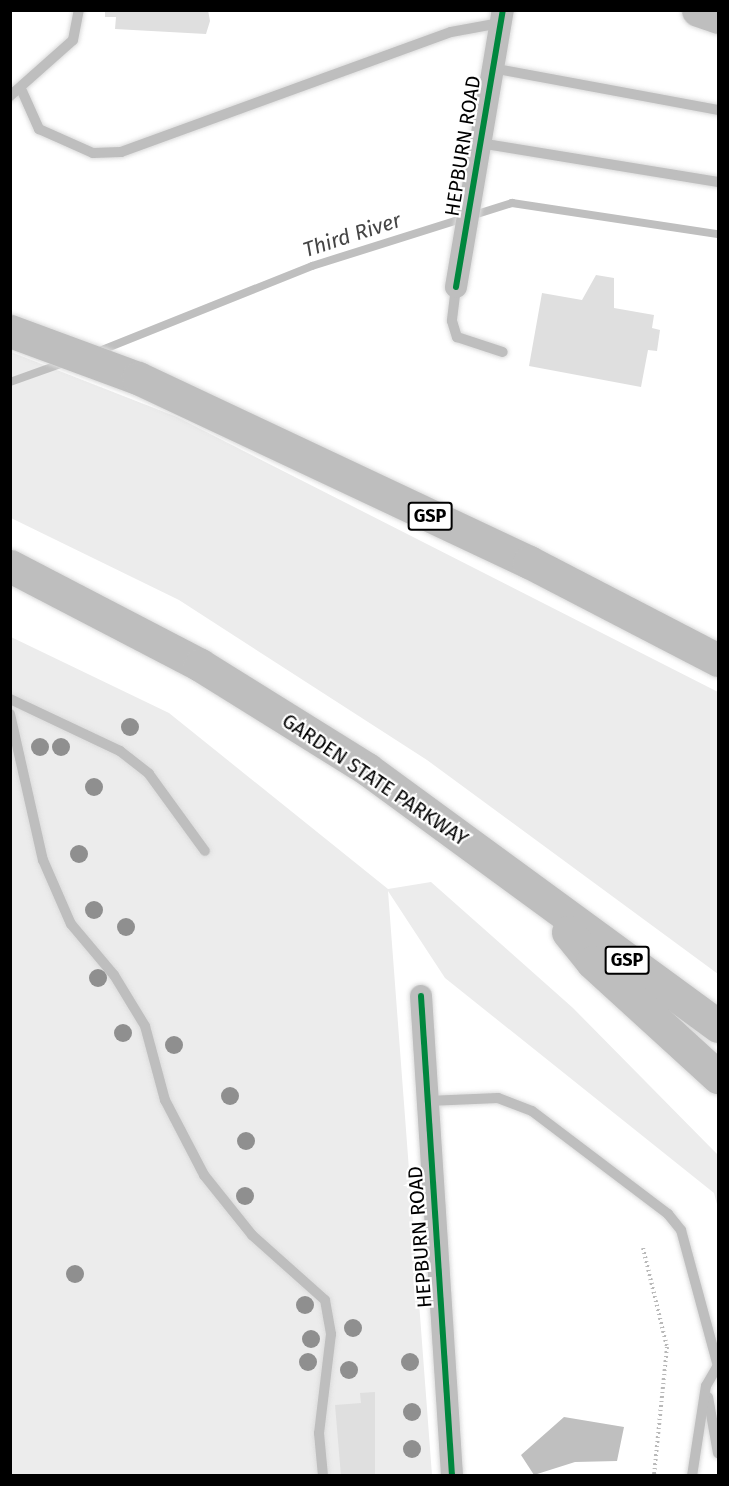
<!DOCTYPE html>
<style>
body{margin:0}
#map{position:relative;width:729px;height:1486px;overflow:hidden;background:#fff;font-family:"Fira Sans",sans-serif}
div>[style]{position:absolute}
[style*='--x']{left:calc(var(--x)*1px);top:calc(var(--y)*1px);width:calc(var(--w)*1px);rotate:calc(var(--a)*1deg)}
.green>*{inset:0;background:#ececec}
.water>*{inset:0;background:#bfbfbf}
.stream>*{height:8px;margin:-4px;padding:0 4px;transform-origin:4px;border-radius:4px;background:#bfbfbf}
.building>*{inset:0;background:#dfdfdf}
.path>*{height:4px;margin-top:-2px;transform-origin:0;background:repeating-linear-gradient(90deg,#b9b9b9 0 1.5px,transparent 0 4.5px)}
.roads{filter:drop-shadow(0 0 2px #dbdbdb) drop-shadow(0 0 2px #dbdbdb)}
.service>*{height:10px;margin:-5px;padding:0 5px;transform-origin:5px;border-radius:5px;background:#bebebe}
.minor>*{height:22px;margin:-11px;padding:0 11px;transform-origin:11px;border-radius:11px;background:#bebebe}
.primary>*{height:33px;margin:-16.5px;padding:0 16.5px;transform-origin:16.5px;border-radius:16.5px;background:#bebebe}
.motorway>*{height:33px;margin:-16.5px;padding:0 16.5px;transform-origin:16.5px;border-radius:16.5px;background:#bebebe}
.cycleway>*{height:6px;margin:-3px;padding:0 3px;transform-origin:3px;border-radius:3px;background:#00873e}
.trees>*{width:18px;height:18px;margin:-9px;border-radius:50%;background:#8f8f8f}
span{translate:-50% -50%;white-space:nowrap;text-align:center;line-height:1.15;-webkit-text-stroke:4.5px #fff;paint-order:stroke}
.shield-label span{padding:2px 4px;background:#fff;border:2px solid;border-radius:4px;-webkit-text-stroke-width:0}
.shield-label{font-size:18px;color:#000;font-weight:700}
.street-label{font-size:20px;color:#000}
.water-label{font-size:21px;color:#444;font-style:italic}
.frame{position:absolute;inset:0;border:12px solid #000;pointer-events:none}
</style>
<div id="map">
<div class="green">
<div style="clip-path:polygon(11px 352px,177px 417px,718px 692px,718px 974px,427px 760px,179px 600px,11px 518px)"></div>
<div style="clip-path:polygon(11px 637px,169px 713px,388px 889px,431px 882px,573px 1008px,718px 1155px,718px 1208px,714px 1193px,445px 978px,388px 891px,432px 1475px,11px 1475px)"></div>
</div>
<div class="water">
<div style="clip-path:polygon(564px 1417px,624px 1427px,617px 1461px,575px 1462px,534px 1475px,521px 1455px)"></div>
</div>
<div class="stream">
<div style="--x:97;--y:352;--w:232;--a:-21.8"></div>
<div style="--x:312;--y:266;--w:210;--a:-17.5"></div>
<div style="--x:512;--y:203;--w:208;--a:8.6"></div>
<div style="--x:10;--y:382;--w:59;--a:-19.7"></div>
</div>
<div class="building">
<div style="clip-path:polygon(105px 10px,208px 10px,210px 21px,206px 34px,115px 29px,116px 17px,105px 17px)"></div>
<div style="clip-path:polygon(596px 275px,614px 278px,614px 308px,654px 315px,652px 328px,660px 330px,657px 351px,648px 350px,641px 387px,529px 366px,542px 293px,582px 300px)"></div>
<div style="clip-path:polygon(375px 1392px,375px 1476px,341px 1476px,335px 1405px,361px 1403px,360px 1393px)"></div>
</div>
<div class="path">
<div style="--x:643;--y:1248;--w:102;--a:76.4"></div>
<div style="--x:667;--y:1347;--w:130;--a:95.8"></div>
</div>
<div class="roads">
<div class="service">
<div style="--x:492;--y:68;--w:230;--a:10.5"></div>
<div style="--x:22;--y:91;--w:42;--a:65.9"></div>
<div style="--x:39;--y:129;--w:59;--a:24"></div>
<div style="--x:93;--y:153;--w:28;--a:-2"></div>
<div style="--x:121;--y:152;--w:351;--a:-20"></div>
<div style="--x:451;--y:32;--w:50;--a:-10.4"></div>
<div style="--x:10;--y:96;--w:84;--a:-41.6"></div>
<div style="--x:73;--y:40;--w:31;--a:-79"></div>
<div style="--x:480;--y:143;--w:241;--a:9.3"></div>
<div style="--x:456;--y:287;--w:34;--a:97"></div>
<div style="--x:452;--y:321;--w:17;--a:73"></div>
<div style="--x:457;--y:337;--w:48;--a:18.1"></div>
<div style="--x:10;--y:699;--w:122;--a:25.3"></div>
<div style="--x:120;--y:751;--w:37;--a:38"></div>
<div style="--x:149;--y:774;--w:95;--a:54"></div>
<div style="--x:10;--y:714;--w:150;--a:77.3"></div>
<div style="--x:43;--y:860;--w:70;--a:66.4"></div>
<div style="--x:71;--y:924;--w:67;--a:49.9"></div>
<div style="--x:114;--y:975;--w:60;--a:58.7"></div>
<div style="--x:145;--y:1026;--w:77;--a:74.9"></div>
<div style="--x:165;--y:1100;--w:85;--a:62.5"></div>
<div style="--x:204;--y:1175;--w:77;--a:51.3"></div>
<div style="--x:252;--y:1235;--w:98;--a:41.7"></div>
<div style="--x:325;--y:1300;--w:35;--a:80"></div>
<div style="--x:331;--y:1334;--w:100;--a:96.9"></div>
<div style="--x:319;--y:1433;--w:43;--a:84.7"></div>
<div style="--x:428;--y:1101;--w:70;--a:-2.5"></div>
<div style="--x:498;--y:1098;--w:36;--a:21"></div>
<div style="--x:532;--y:1111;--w:171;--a:37.1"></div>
<div style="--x:668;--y:1214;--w:21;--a:51"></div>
<div style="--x:681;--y:1230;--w:141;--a:74.8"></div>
<div style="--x:708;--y:1397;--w:57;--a:79.9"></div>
<div style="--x:692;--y:1476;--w:91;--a:-81.2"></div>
<div style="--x:706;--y:1386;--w:24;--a:-60"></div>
</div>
<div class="minor">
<div style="--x:456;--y:287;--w:281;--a:-80.4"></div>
<div style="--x:421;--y:996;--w:481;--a:86.3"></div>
</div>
<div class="primary">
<div style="--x:698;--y:10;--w:21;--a:19"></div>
</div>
<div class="motorway">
<div style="--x:10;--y:331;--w:136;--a:20.2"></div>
<div style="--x:138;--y:378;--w:432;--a:25.2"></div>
<div style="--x:529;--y:562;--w:213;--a:27.4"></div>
<div style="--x:10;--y:566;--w:214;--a:27.5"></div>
<div style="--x:200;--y:665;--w:197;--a:31.9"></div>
<div style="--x:367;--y:769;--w:435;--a:36.2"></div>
<div style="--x:568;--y:932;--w:38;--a:51"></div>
<div style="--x:592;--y:962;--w:171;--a:42.4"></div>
</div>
</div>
<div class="cycleway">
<div style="--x:456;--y:287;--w:281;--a:-80.4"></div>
<div style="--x:421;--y:996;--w:481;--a:86.3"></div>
</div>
<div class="trees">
<div style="left:130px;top:727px"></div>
<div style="left:40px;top:747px"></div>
<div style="left:61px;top:747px"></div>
<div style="left:94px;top:787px"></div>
<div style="left:79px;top:854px"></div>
<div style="left:94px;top:910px"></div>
<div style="left:126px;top:927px"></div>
<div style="left:98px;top:978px"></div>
<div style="left:123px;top:1033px"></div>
<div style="left:174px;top:1045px"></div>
<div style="left:230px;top:1096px"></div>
<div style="left:246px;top:1141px"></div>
<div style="left:245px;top:1196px"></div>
<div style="left:75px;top:1274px"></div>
<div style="left:305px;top:1305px"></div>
<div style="left:353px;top:1328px"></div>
<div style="left:311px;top:1339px"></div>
<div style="left:308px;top:1362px"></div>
<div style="left:410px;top:1362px"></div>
<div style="left:349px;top:1370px"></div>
<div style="left:412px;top:1412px"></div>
<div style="left:412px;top:1449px"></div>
</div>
<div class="shield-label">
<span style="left:430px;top:516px">GSP</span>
<span style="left:627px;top:960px">GSP</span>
</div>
<div class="street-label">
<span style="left:463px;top:146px;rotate:-81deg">HEPBURN ROAD</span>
<span style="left:375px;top:780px;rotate:34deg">GARDEN STATE PARKWAY</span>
<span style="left:420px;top:1237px;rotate:-94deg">HEPBURN ROAD</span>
</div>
<div class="water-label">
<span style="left:352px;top:235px;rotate:-18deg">Third River</span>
</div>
<div class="frame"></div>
</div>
